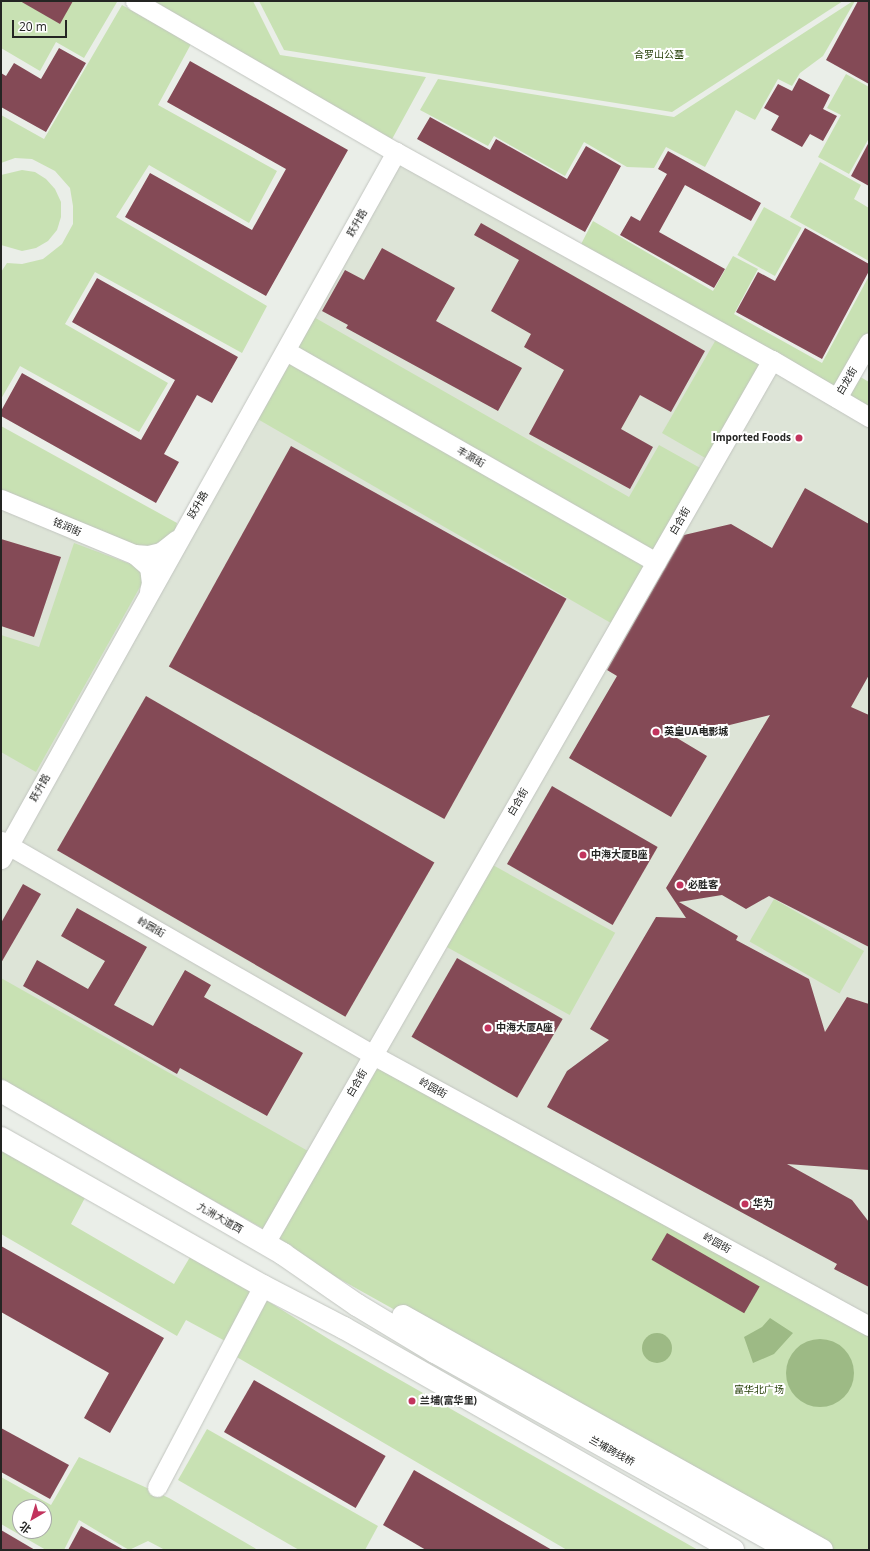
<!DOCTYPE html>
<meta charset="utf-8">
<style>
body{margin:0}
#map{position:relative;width:870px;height:1551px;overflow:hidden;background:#eaeee8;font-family:"Open Sans","Noto Sans SC",sans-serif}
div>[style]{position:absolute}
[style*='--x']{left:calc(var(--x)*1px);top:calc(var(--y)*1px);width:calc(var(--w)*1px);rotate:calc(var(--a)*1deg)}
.built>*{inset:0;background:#dde4d7;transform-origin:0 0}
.green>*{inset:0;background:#c8e1b3;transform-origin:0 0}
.water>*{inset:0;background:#9dba85}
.round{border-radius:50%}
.building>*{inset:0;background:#844a56;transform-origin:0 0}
.roads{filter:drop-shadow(0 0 1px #c2c5c0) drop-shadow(0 0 1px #c2c5c0)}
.minor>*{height:19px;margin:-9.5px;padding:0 9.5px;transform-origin:9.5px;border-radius:9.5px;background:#fff}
.major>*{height:22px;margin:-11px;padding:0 11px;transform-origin:11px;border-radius:11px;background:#fff}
.dots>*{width:11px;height:11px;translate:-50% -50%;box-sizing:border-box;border:2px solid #fff;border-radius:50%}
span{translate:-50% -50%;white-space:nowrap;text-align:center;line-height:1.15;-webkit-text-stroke:4px #fff;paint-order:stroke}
.park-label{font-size:10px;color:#1f3900}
.street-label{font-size:10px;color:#242523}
.poi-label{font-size:10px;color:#242523;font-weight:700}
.right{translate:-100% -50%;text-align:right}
.left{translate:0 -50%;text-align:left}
.frame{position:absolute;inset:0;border:2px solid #242523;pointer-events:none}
.north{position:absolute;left:12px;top:1499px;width:40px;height:40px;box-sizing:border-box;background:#fff;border:1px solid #a7a8a7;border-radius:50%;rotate:218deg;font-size:11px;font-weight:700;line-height:16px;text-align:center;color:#242523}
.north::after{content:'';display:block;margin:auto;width:14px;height:18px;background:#c2335d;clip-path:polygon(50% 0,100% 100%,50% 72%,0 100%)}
.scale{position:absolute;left:12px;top:20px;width:55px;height:18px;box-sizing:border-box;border:2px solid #242523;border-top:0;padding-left:5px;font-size:12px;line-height:14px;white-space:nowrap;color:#242523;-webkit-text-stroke:3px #fff;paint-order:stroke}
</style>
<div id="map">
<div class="built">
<div style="left:397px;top:154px;width:427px;height:221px;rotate:29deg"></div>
<div style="clip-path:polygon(290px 348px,654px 562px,267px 1238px,1px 1087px,1px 871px)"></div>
<div style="clip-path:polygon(773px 362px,869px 419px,869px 1325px,374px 1055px)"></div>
<div style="clip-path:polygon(1px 501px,165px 570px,1px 868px)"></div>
</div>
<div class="green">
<div style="clip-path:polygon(1px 1px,116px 1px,117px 2px,84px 58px,56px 42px,40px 71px,1px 48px)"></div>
<div style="clip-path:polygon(145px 1px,253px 1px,280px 55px,426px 77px,391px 141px)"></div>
<div style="clip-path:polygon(259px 1px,843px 1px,672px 112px,284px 50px)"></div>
<div style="clip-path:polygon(853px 1px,855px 1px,823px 56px,800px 73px,792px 86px,778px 79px,755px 120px,736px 110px,705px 167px,666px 147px,654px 168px,627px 167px,584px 142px,565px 176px,494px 136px,488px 146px,420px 110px,438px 79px,674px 117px)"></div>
<div style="clip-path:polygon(122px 5px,191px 44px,158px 105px,277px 171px,249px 223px,149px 165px,116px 217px,267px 306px,242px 353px,95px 272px,65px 324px,168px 383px,139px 432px,20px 366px,1px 399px,1px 272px,7px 263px,22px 264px,43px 259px,62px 244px,73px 224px,73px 206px,70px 188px,55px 171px,32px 159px,15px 158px,1px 163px,1px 115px,44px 139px)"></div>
<div style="clip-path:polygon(846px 74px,869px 87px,869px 138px,849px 174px,818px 157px,841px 115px,827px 108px)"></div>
<div style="clip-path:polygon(820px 162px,861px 185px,854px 199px,869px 208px,869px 261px,790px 217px)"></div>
<div style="clip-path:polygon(22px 170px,35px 172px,46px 179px,55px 189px,61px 202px,61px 217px,57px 230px,48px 241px,36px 248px,22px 251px,1px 245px,1px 175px)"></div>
<div style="left:764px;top:207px;width:43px;height:55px;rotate:29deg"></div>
<div style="clip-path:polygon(593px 221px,713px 291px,733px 256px,758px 269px,734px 314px,822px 363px,869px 276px,869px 331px,836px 392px,578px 250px)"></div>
<div style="clip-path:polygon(312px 316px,629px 497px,659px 445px,702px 469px,653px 553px,296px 347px)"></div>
<div style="left:718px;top:336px;width:51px;height:112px;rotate:30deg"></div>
<div style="left:291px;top:361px;width:409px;height:67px;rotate:30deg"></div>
<div style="clip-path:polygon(857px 375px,869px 382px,869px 413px,844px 398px)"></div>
<div style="clip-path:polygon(1px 426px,177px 523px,175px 532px,154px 545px,136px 549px,1px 493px)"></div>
<div style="clip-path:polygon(74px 543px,149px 571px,36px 772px,1px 752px,1px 635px,39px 647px)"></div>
<div style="left:491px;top:864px;width:142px;height:94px;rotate:29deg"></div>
<div style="left:774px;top:899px;width:104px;height:49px;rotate:30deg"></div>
<div style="clip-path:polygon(1px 978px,308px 1151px,264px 1229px,1px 1081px)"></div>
<div style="clip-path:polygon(373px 1056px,869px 1327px,869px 1550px,824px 1550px,268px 1239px)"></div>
<div style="clip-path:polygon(1px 1145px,87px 1194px,71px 1224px,174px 1284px,193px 1252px,255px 1288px,227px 1342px,186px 1320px,177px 1336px,1px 1234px)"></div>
<div style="clip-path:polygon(266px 1300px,332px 1341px,698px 1550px,567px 1550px,235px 1356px)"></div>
<div style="clip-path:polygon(207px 1429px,378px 1526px,365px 1550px,299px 1550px,178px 1480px)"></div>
<div style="clip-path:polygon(evenodd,79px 1457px,169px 1498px,258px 1550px,165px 1550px,148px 1541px,129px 1550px,79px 1520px,64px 1550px,46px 1550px,1px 1524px,1px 1477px,51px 1505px,79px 1457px,20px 1507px,44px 1507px,44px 1531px,20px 1531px,20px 1507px)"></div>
</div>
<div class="water">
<div style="clip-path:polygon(770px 1318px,793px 1333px,774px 1354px,753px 1363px,744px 1337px,762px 1327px)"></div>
<div class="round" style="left:642px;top:1333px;width:30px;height:30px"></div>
<div class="round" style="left:786px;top:1339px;width:68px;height:68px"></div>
</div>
<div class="building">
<div style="clip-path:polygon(20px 1px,73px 1px,60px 24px)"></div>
<div style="clip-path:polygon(858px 1px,869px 1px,869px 84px,826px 60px)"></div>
<div style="clip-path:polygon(59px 48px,86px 63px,46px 132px,1px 107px,1px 73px,6px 76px,14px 63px,41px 79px)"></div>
<div style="clip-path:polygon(190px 61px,348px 150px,266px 296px,125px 217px,150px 173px,252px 230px,286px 169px,167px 102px)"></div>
<div style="clip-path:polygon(799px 78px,830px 95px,823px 109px,837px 116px,823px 141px,810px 134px,802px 147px,771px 130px,779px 116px,764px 108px,778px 84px,792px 91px)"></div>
<div style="clip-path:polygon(430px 117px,490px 150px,496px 139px,567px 179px,586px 146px,621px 166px,585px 232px,417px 139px)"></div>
<div style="clip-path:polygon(869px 142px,869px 186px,851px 176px)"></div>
<div style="clip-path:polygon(668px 151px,761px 203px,751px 221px,685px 185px,659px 232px,725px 269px,714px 288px,620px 235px,631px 216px,640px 221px,667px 174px,658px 169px)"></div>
<div style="clip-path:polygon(481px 223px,705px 351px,671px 412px,640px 395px,621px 429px,653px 447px,630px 489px,529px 434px,564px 370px,524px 347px,531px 334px,491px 311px,519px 260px,474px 235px)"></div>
<div style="clip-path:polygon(805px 228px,869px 264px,869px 271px,822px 359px,736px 312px,758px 272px,775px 281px)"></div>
<div style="clip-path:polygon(382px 248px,455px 288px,436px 321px,522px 368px,498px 411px,346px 328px,348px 325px,322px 311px,345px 270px,364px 280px)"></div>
<div style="clip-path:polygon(97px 278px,238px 357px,212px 403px,197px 395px,164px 454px,179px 462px,156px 503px,1px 416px,1px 411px,22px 373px,141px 440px,175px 380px,72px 322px)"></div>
<div style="left:291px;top:446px;width:315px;height:252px;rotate:29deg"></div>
<div style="clip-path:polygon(805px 488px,869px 524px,869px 675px,851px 707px,869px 715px,869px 947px,769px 896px,746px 909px,722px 895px,679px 902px,738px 936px,736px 940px,809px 979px,825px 1032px,847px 997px,869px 1004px,869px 1170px,787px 1164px,852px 1200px,869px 1222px,869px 1287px,834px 1269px,837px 1264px,547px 1107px,567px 1071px,609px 1040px,590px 1029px,656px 917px,686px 918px,666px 888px,770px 715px,677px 738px,707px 756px,671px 817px,569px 758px,617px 676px,607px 670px,684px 535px,731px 524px,772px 548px)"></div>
<div style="clip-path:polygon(1px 539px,61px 557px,34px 637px,1px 626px)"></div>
<div style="left:146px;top:696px;width:333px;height:178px;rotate:30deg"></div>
<div style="left:552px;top:786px;width:122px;height:90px;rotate:30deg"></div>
<div style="clip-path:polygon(23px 884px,41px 894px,1px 963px,1px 923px)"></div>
<div style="clip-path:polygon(77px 908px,147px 947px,114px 1005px,153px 1026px,185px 970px,211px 985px,204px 997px,303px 1053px,267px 1116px,180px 1068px,177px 1074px,23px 986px,37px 960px,88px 989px,105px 961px,61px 936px)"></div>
<div style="left:457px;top:958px;width:122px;height:91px;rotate:30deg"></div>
<div style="left:667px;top:1233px;width:107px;height:31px;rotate:30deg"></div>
<div style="clip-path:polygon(1px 1246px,164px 1338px,110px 1433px,84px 1418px,109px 1373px,1px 1312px)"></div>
<div style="left:254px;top:1380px;width:152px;height:60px;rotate:30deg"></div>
<div style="clip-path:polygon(1px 1428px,69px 1465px,50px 1499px,1px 1472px)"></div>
<div style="clip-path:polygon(414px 1470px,552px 1550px,426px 1550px,383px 1525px)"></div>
<div style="clip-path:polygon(81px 1526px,124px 1550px,68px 1550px)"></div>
<div style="clip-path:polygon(1px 1530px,35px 1550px,1px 1550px)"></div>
</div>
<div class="roads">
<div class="minor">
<div style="--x:135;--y:1;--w:302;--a:30.1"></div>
<div style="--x:396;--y:152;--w:430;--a:29"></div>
<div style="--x:772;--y:360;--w:113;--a:30.4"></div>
<div style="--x:286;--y:351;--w:426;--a:29.7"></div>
<div style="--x:837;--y:398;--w:64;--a:-60.3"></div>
<div style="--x:1;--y:499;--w:144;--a:22.5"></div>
<div style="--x:149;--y:591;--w:8;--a:-76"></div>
<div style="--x:151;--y:583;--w:16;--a:-97"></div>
<div style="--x:149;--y:567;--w:20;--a:-139"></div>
<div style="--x:134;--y:554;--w:14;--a:4"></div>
<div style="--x:148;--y:555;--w:13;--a:-13"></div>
<div style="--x:161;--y:552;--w:19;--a:-39"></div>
<div style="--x:1;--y:841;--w:429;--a:29.9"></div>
<div style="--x:373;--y:1055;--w:565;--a:28.65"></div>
<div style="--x:1;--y:859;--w:810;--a:-60.81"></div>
<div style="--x:265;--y:1243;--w:1018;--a:-60.14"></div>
<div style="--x:157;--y:1487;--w:227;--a:-62.2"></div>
</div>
<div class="major">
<div style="--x:1;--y:1091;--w:326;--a:30"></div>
<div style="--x:283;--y:1254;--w:90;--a:34.6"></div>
<div style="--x:357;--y:1305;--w:91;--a:31.1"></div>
<div style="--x:435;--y:1352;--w:406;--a:29.2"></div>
<div style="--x:1;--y:1138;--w:301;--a:29.5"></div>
<div style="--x:263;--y:1286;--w:91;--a:27.4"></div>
<div style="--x:344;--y:1328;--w:448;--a:29.7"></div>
<div style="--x:403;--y:1316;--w:480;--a:29.2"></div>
</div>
</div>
<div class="dots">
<div style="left:799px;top:438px;background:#c2335d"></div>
<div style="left:656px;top:732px;background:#c2335d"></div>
<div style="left:583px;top:855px;background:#c2335d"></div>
<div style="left:680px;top:885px;background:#c2335d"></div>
<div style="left:488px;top:1028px;background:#c2335d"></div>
<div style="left:745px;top:1204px;background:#c2335d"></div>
<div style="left:412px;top:1401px;background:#c2335d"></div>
</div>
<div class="park-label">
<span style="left:659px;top:55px">合罗山公墓</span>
<span style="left:759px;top:1390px">富华北广场</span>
</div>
<div class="street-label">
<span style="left:357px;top:223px;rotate:-61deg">跃升路</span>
<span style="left:847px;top:381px;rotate:-60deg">白龙街</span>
<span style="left:471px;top:457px;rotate:30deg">丰源街</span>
<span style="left:198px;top:505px;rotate:-60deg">跃升路</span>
<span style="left:680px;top:521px;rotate:-60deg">白合街</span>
<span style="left:67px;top:527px;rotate:23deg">铭润街</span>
<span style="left:40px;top:788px;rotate:-61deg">跃升路</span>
<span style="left:518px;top:802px;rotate:-60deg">白合街</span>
<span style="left:151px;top:927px;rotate:30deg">岭园街</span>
<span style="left:357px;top:1083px;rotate:-60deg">白合街</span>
<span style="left:433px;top:1088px;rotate:29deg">岭园街</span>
<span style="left:220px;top:1218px;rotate:30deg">九洲大道西</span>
<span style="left:717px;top:1243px;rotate:29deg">岭园街</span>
<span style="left:612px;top:1451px;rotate:29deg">兰埔跨线桥</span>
</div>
<div class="poi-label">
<span class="right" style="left:791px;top:438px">Imported Foods</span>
<span class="left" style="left:664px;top:732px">英皇UA电影城</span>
<span class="left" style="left:591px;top:855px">中海大厦B座</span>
<span class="left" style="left:688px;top:885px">必胜客</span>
<span class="left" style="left:496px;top:1028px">中海大厦A座</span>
<span class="left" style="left:753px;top:1204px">华为</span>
<span class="left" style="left:420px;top:1401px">兰埔(富华里)</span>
</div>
<div class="frame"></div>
<div class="north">北</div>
<div class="scale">20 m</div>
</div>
